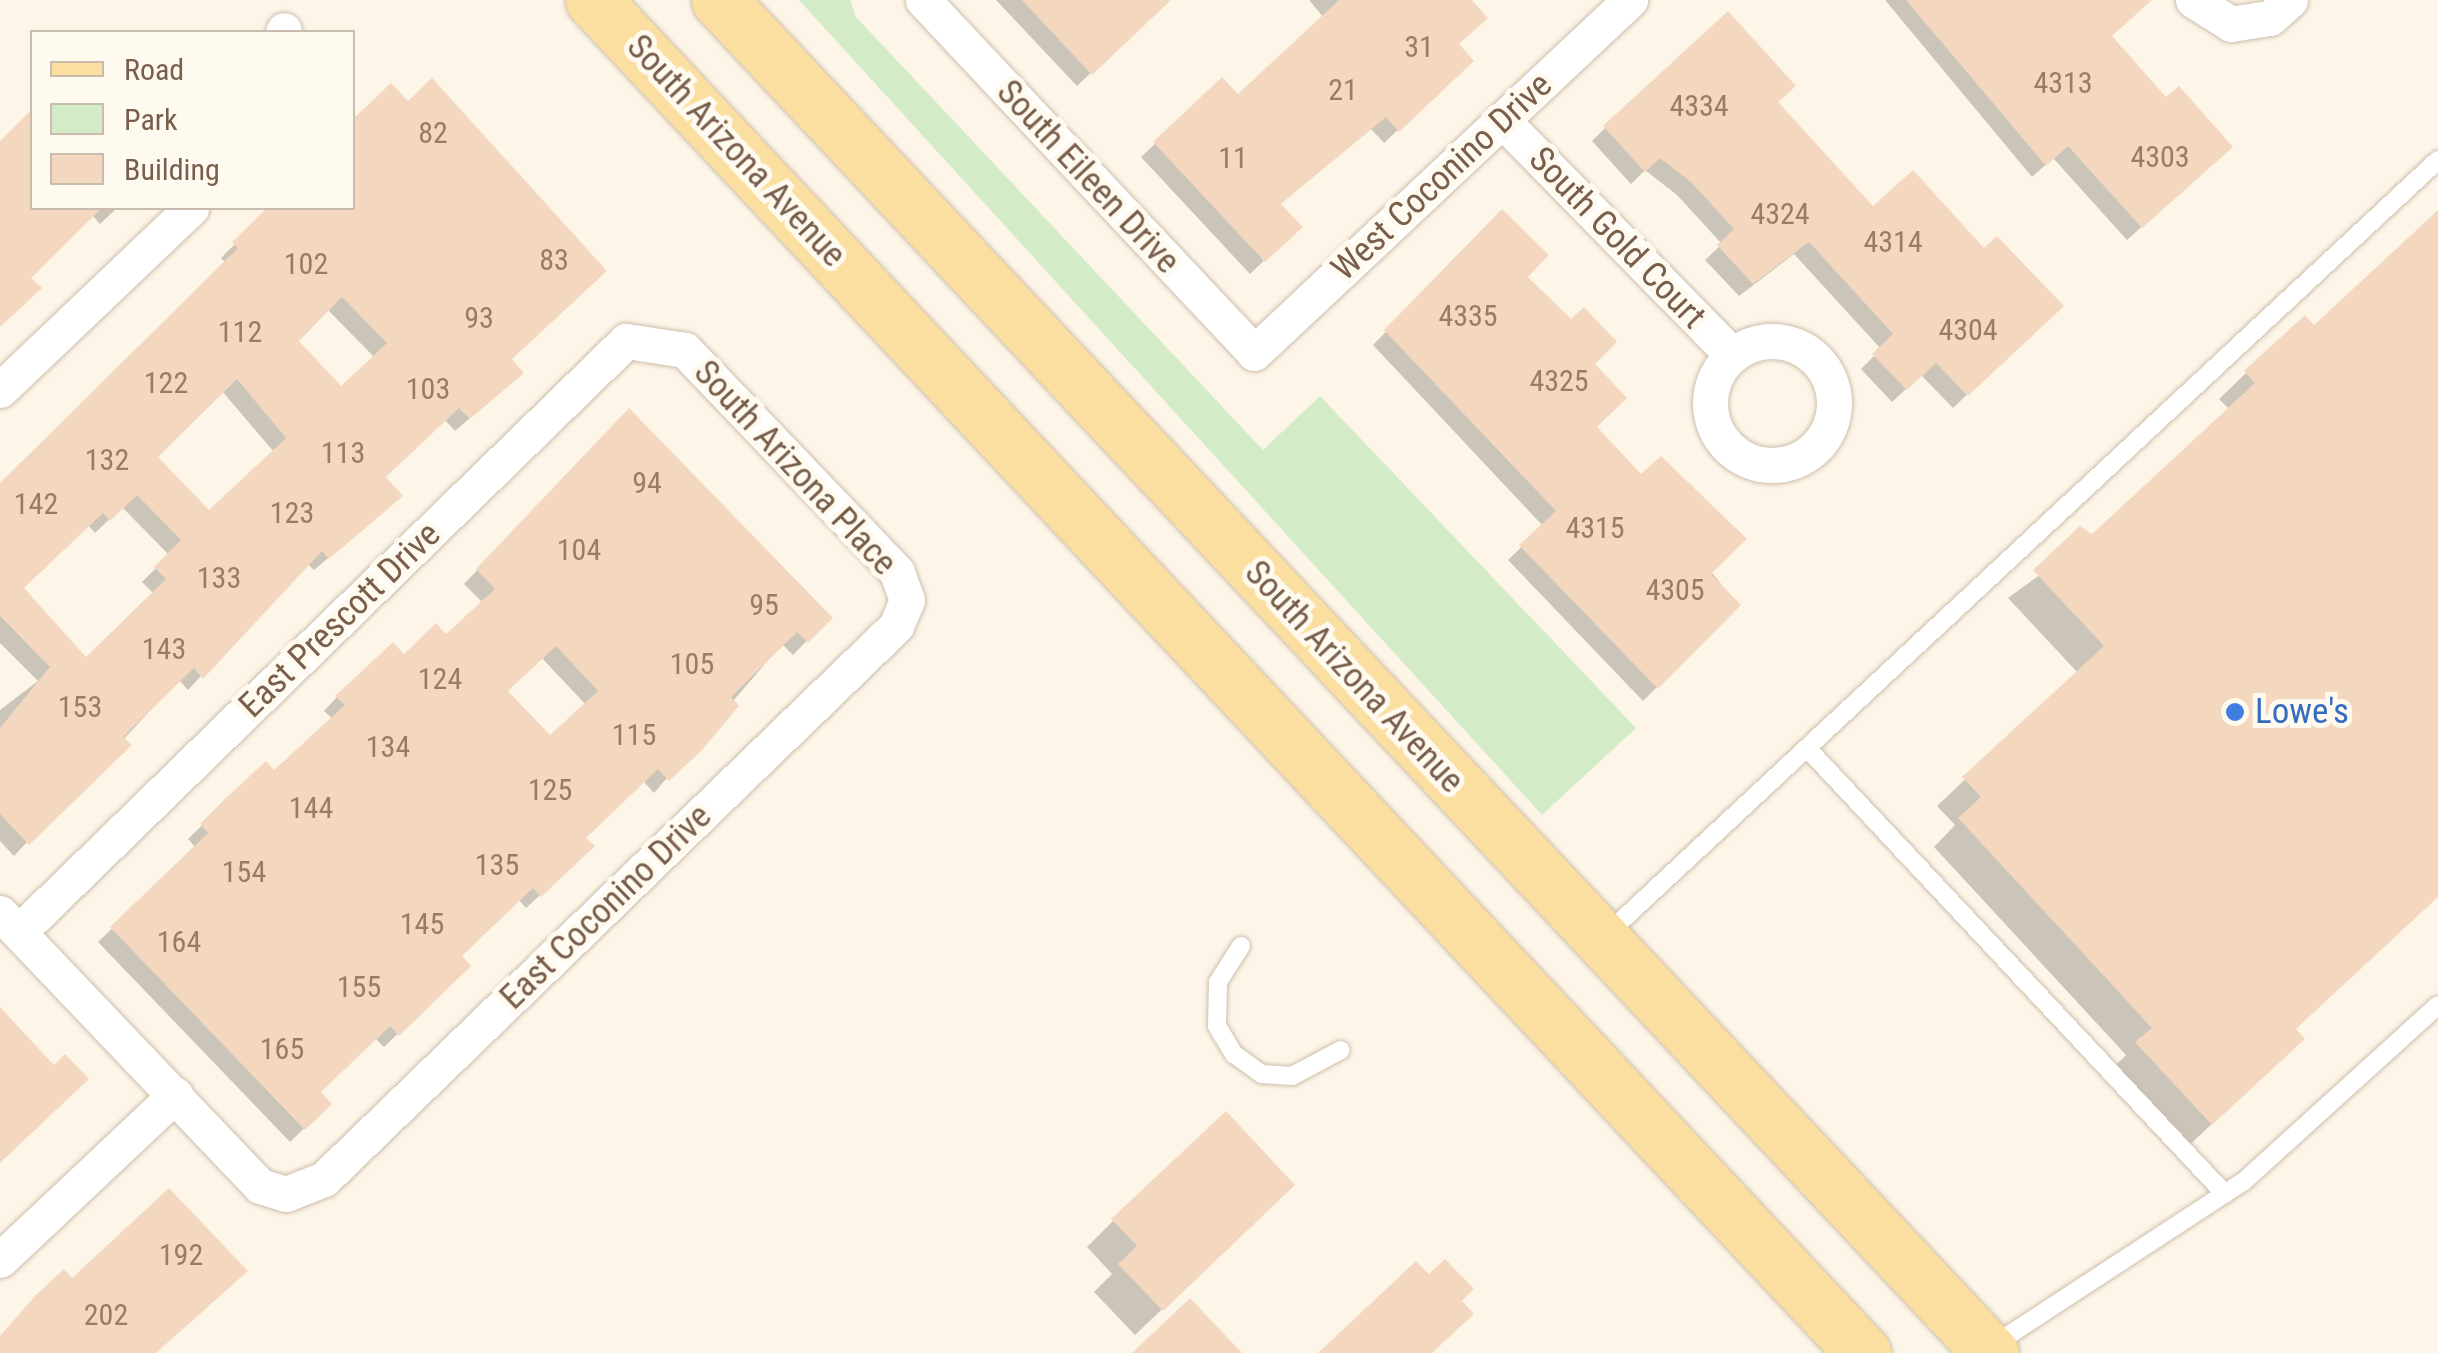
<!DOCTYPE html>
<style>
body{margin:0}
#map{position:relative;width:2438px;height:1353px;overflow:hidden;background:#fdf6e8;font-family:"Roboto Condensed",sans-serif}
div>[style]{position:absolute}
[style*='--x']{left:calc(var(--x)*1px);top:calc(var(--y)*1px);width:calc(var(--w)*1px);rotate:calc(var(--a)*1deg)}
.green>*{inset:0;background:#d3ebc6}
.shadow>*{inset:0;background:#0003}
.building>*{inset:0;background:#f3d7bf}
.roads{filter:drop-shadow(0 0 2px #cfbead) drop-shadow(0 0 2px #cfbead)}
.service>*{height:18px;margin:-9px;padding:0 9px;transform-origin:9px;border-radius:9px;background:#fff}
.minor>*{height:35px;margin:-17.5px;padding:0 17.5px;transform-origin:17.5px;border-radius:17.5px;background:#fff}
.minor>.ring{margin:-17.5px;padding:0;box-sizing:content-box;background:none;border:35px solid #fff;border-radius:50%}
.primary>*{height:55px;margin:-27.5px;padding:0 27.5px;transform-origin:27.5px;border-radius:27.5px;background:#fbdfa1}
.dots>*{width:28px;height:28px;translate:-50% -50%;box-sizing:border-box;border:5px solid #fffaef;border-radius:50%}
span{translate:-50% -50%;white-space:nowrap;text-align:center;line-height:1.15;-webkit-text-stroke:10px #fffaef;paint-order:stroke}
.number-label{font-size:30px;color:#977c68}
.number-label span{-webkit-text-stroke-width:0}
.street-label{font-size:35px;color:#785e4b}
.shop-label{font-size:35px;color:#366cbe}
.left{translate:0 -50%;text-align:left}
.legend{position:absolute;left:30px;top:30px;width:325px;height:180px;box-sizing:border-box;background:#fffaef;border:2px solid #c9bcad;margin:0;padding:12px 18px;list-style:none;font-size:30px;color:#785e4b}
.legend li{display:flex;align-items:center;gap:20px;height:50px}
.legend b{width:50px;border:2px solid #c9bcad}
</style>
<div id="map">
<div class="green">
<div style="clip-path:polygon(799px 0,850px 0,856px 17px,1263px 450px,1320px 396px,1636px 728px,1542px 815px)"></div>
</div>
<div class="shadow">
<div style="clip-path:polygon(996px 0,1149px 0,1158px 9px,1077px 86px)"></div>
<div style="clip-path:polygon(1309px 0,1470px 0,1457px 45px,1471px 61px,1384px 143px,1371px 129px,1278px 204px,1299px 227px,1250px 274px,1141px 157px,1222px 81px,1238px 98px,1324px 18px)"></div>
<div style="clip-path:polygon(1885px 0,2128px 0,2109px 37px,2216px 160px,2127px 240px,2053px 158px,2032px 177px)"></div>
<div style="clip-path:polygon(1775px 102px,1873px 210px,1984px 252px,2060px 306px,1953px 408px,1921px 375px,1892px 402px,1861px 369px,1881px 349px,1794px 254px,1739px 296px,1705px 260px,1722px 244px,1677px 195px,1645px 170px,1631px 184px,1592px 141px,1605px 128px)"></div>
<div style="clip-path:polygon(32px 135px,32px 208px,117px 208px,100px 224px,92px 215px,28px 278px,0 325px,0 166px)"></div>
<div style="clip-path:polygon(evenodd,292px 208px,352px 208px,509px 359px,507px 386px,455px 431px,444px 419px,383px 478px,386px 509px,314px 570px,307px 563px,188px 690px,179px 680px,14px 856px,0 841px,0 710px,38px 681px,0 643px,0 485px,227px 264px,221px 258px,260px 219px,270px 229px,292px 208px,327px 309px,375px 358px,341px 390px,295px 341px,327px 309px,292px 208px,222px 391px,274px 452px,209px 513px,154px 457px,222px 391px,292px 208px,122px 507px,169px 555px,142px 582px,154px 594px,86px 661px,21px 588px,88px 525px,95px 533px,122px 507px)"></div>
<div style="clip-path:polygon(1502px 213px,1524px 277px,1592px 364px,1594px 427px,1738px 605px,1643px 701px,1508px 560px,1543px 526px,1373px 345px)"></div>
<div style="clip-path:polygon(2438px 213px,2438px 895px,2293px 1030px,2275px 1065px,2184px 1150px,2111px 1070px,2126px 1055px,1934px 847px,1955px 825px,1937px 806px,2078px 673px,2008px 598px,2092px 537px,2230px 410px,2219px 399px,2246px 373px,2305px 318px,2314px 328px)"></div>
<div style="clip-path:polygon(evenodd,629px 412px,829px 618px,793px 655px,782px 644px,654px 793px,643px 781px,583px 838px,578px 860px,526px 908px,518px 899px,458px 956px,468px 966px,384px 1047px,375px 1038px,318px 1093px,329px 1104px,290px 1142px,98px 942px,196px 848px,188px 839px,227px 801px,274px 774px,333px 719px,324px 711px,337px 697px,446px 638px,483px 603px,464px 584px,629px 412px,541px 657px,586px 705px,550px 738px,505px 691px,541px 657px)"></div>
<div style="clip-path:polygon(1265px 1211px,1135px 1335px,1094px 1292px,1112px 1274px,1087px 1247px,1113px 1221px)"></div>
</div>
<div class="building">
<div style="clip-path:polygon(1022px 0,1171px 0,1092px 75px)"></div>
<div style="clip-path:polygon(1339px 0,1472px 0,1488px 18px,1459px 44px,1474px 61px,1399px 132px,1386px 117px,1281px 204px,1303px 227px,1265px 262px,1153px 142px,1222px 77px,1238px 94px)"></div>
<div style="clip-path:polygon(1906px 0,2152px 0,2112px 36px,2166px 97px,2179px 86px,2233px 147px,2142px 228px,2068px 146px,2046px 166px)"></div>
<div style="clip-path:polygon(1728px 11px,1796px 86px,1778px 102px,1873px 206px,1913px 170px,1984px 248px,1997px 236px,2064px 306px,1968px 396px,1936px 363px,1907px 390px,1872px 354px,1893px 334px,1809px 242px,1753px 284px,1717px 245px,1734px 229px,1691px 182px,1660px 158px,1645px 172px,1603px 126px)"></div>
<div style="clip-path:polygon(evenodd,432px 78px,607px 271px,512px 359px,524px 373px,470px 419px,459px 408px,386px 477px,403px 496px,329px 559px,322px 551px,203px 679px,194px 668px,123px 737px,132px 745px,29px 845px,0 814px,0 728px,50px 667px,0 616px,0 483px,238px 248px,232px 242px,267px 208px,352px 208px,352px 120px,391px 83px,408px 101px,432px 78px,342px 297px,387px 343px,341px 386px,299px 341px,342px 297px,432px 78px,237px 379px,286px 438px,209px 510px,158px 457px,237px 379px,432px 78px,137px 495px,181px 540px,154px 567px,166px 579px,86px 657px,24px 588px,103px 513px,110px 521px,137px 495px)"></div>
<div style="clip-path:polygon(32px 109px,32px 208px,102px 208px,31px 278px,42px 288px,0 327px,0 141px)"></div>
<div style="clip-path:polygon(1502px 209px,1549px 255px,1528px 277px,1571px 319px,1584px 307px,1617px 342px,1595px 364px,1627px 398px,1597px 427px,1641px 474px,1661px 456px,1747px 539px,1711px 574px,1741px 605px,1658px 689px,1519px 545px,1556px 511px,1384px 330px)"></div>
<div style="clip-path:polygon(2438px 210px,2438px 897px,2296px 1029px,2305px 1039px,2212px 1125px,2135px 1042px,2152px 1028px,1958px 818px,1981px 797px,1962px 777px,2104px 646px,2033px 570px,2080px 526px,2092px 534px,2255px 383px,2244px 371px,2305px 315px,2314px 325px)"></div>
<div style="clip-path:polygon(evenodd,629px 408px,833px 618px,808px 643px,797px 632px,731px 697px,739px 706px,701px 751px,669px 781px,658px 769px,586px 838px,595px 846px,541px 897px,533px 888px,462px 956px,471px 966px,399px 1036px,390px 1026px,321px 1092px,332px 1104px,305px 1130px,110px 927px,208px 833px,200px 824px,225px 799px,266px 761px,274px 770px,345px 705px,335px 696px,393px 642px,404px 654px,436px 623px,446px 634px,495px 589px,476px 569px,629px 408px,556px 646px,598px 691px,550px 735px,508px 691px,556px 646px)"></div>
<div style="clip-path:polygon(0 1007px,54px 1065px,65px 1054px,89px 1079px,0 1163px)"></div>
<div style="clip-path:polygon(1226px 1111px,1295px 1185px,1163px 1311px,1118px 1264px,1137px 1246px,1111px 1219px)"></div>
<div style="clip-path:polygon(169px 1188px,248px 1271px,156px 1353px,0 1353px,0 1336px,35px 1296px,64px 1269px,72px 1278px)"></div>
<div style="clip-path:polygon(1445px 1259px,1474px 1289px,1462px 1301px,1474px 1314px,1432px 1353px,1318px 1353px,1416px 1261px,1429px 1274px)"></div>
<div style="clip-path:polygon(1190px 1298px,1242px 1353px,1132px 1353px)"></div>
</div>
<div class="roads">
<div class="service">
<div style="--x:1807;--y:748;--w:611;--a:46.86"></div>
<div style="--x:1606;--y:935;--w:1137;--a:-42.97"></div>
<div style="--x:1241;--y:946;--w:43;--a:122.6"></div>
<div style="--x:1218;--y:982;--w:44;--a:91.3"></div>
<div style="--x:1217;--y:1026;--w:33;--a:59"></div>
<div style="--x:1234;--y:1054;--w:34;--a:36"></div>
<div style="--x:1262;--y:1074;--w:30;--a:4"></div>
<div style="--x:1292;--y:1076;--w:55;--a:-28"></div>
<div style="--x:1992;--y:1346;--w:300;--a:-33.2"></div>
<div style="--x:2243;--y:1182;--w:263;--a:-42.2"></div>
</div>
<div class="minor">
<div style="--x:923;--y:0;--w:484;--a:46.8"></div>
<div style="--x:1254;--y:353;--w:516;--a:-43.19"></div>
<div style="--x:2193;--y:0;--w:45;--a:32.3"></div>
<div style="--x:2231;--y:24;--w:39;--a:-9"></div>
<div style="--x:2270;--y:18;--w:27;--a:-42"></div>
<div style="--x:283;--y:32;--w:2;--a:-63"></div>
<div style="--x:1502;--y:120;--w:329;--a:45.6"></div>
<div class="ring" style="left:1710px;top:341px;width:89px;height:89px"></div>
<div style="--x:0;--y:390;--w:264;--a:-43.6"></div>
<div style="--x:0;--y:913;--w:377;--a:46.4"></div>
<div style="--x:260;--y:1186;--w:27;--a:17"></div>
<div style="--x:286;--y:1194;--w:41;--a:-21.5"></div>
<div style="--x:324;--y:1179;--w:796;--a:-44.03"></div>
<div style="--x:896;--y:626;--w:28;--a:-67"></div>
<div style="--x:907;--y:600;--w:30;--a:-110"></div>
<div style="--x:897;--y:572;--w:307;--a:-133.7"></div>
<div style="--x:685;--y:350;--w:60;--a:-171.3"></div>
<div style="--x:626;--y:341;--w:847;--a:135.77"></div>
<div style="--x:0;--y:1260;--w:241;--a:-43.3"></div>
</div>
<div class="primary">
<div style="--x:593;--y:0;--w:1856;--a:46.81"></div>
<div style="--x:719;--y:0;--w:1857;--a:46.77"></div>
</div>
</div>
<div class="dots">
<div style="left:2235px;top:712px;background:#3f7fe0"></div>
</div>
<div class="number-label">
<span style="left:1419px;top:47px">31</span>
<span style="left:2063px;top:83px">4313</span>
<span style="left:1343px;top:90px">21</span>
<span style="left:1699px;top:106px">4334</span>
<span style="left:433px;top:133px">82</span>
<span style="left:2160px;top:157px">4303</span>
<span style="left:1233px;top:158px">11</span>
<span style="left:1780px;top:214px">4324</span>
<span style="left:1893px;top:242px">4314</span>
<span style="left:554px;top:260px">83</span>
<span style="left:306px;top:264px">102</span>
<span style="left:1468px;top:316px">4335</span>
<span style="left:479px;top:318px">93</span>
<span style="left:1968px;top:330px">4304</span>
<span style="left:240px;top:332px">112</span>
<span style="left:1559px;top:381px">4325</span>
<span style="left:166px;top:383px">122</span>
<span style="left:428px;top:389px">103</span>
<span style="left:343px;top:453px">113</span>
<span style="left:107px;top:460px">132</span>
<span style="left:647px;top:483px">94</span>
<span style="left:36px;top:504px">142</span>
<span style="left:292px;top:513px">123</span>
<span style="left:1595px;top:528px">4315</span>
<span style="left:579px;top:550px">104</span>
<span style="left:219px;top:578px">133</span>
<span style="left:1675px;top:590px">4305</span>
<span style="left:764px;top:605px">95</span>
<span style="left:164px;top:649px">143</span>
<span style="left:692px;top:664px">105</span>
<span style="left:440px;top:679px">124</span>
<span style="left:80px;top:707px">153</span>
<span style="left:634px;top:735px">115</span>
<span style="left:388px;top:747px">134</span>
<span style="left:550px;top:790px">125</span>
<span style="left:311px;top:808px">144</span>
<span style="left:497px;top:865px">135</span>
<span style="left:244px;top:872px">154</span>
<span style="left:422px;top:924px">145</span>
<span style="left:179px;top:942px">164</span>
<span style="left:359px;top:987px">155</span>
<span style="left:282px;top:1049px">165</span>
<span style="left:181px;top:1255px">192</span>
<span style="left:106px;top:1315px">202</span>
</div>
<div class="street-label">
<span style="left:736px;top:151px;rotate:47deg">South Arizona Avenue</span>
<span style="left:1088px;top:177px;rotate:47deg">South Eileen Drive</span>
<span style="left:1442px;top:177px;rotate:-43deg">West Coconino Drive</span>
<span style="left:1617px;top:238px;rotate:46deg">South Gold Court</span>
<span style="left:795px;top:468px;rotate:47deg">South Arizona Place</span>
<span style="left:340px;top:620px;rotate:-44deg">East Prescott Drive</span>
<span style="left:1354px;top:677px;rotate:47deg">South Arizona Avenue</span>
<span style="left:606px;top:907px;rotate:-44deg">East Coconino Drive</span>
</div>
<div class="shop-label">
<span class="left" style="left:2255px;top:712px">Lowe's</span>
</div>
<ul class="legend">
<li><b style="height:12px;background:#fbdfa1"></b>Road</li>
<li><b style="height:28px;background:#d3ebc6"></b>Park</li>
<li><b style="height:28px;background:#f3d7bf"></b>Building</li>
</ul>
</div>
